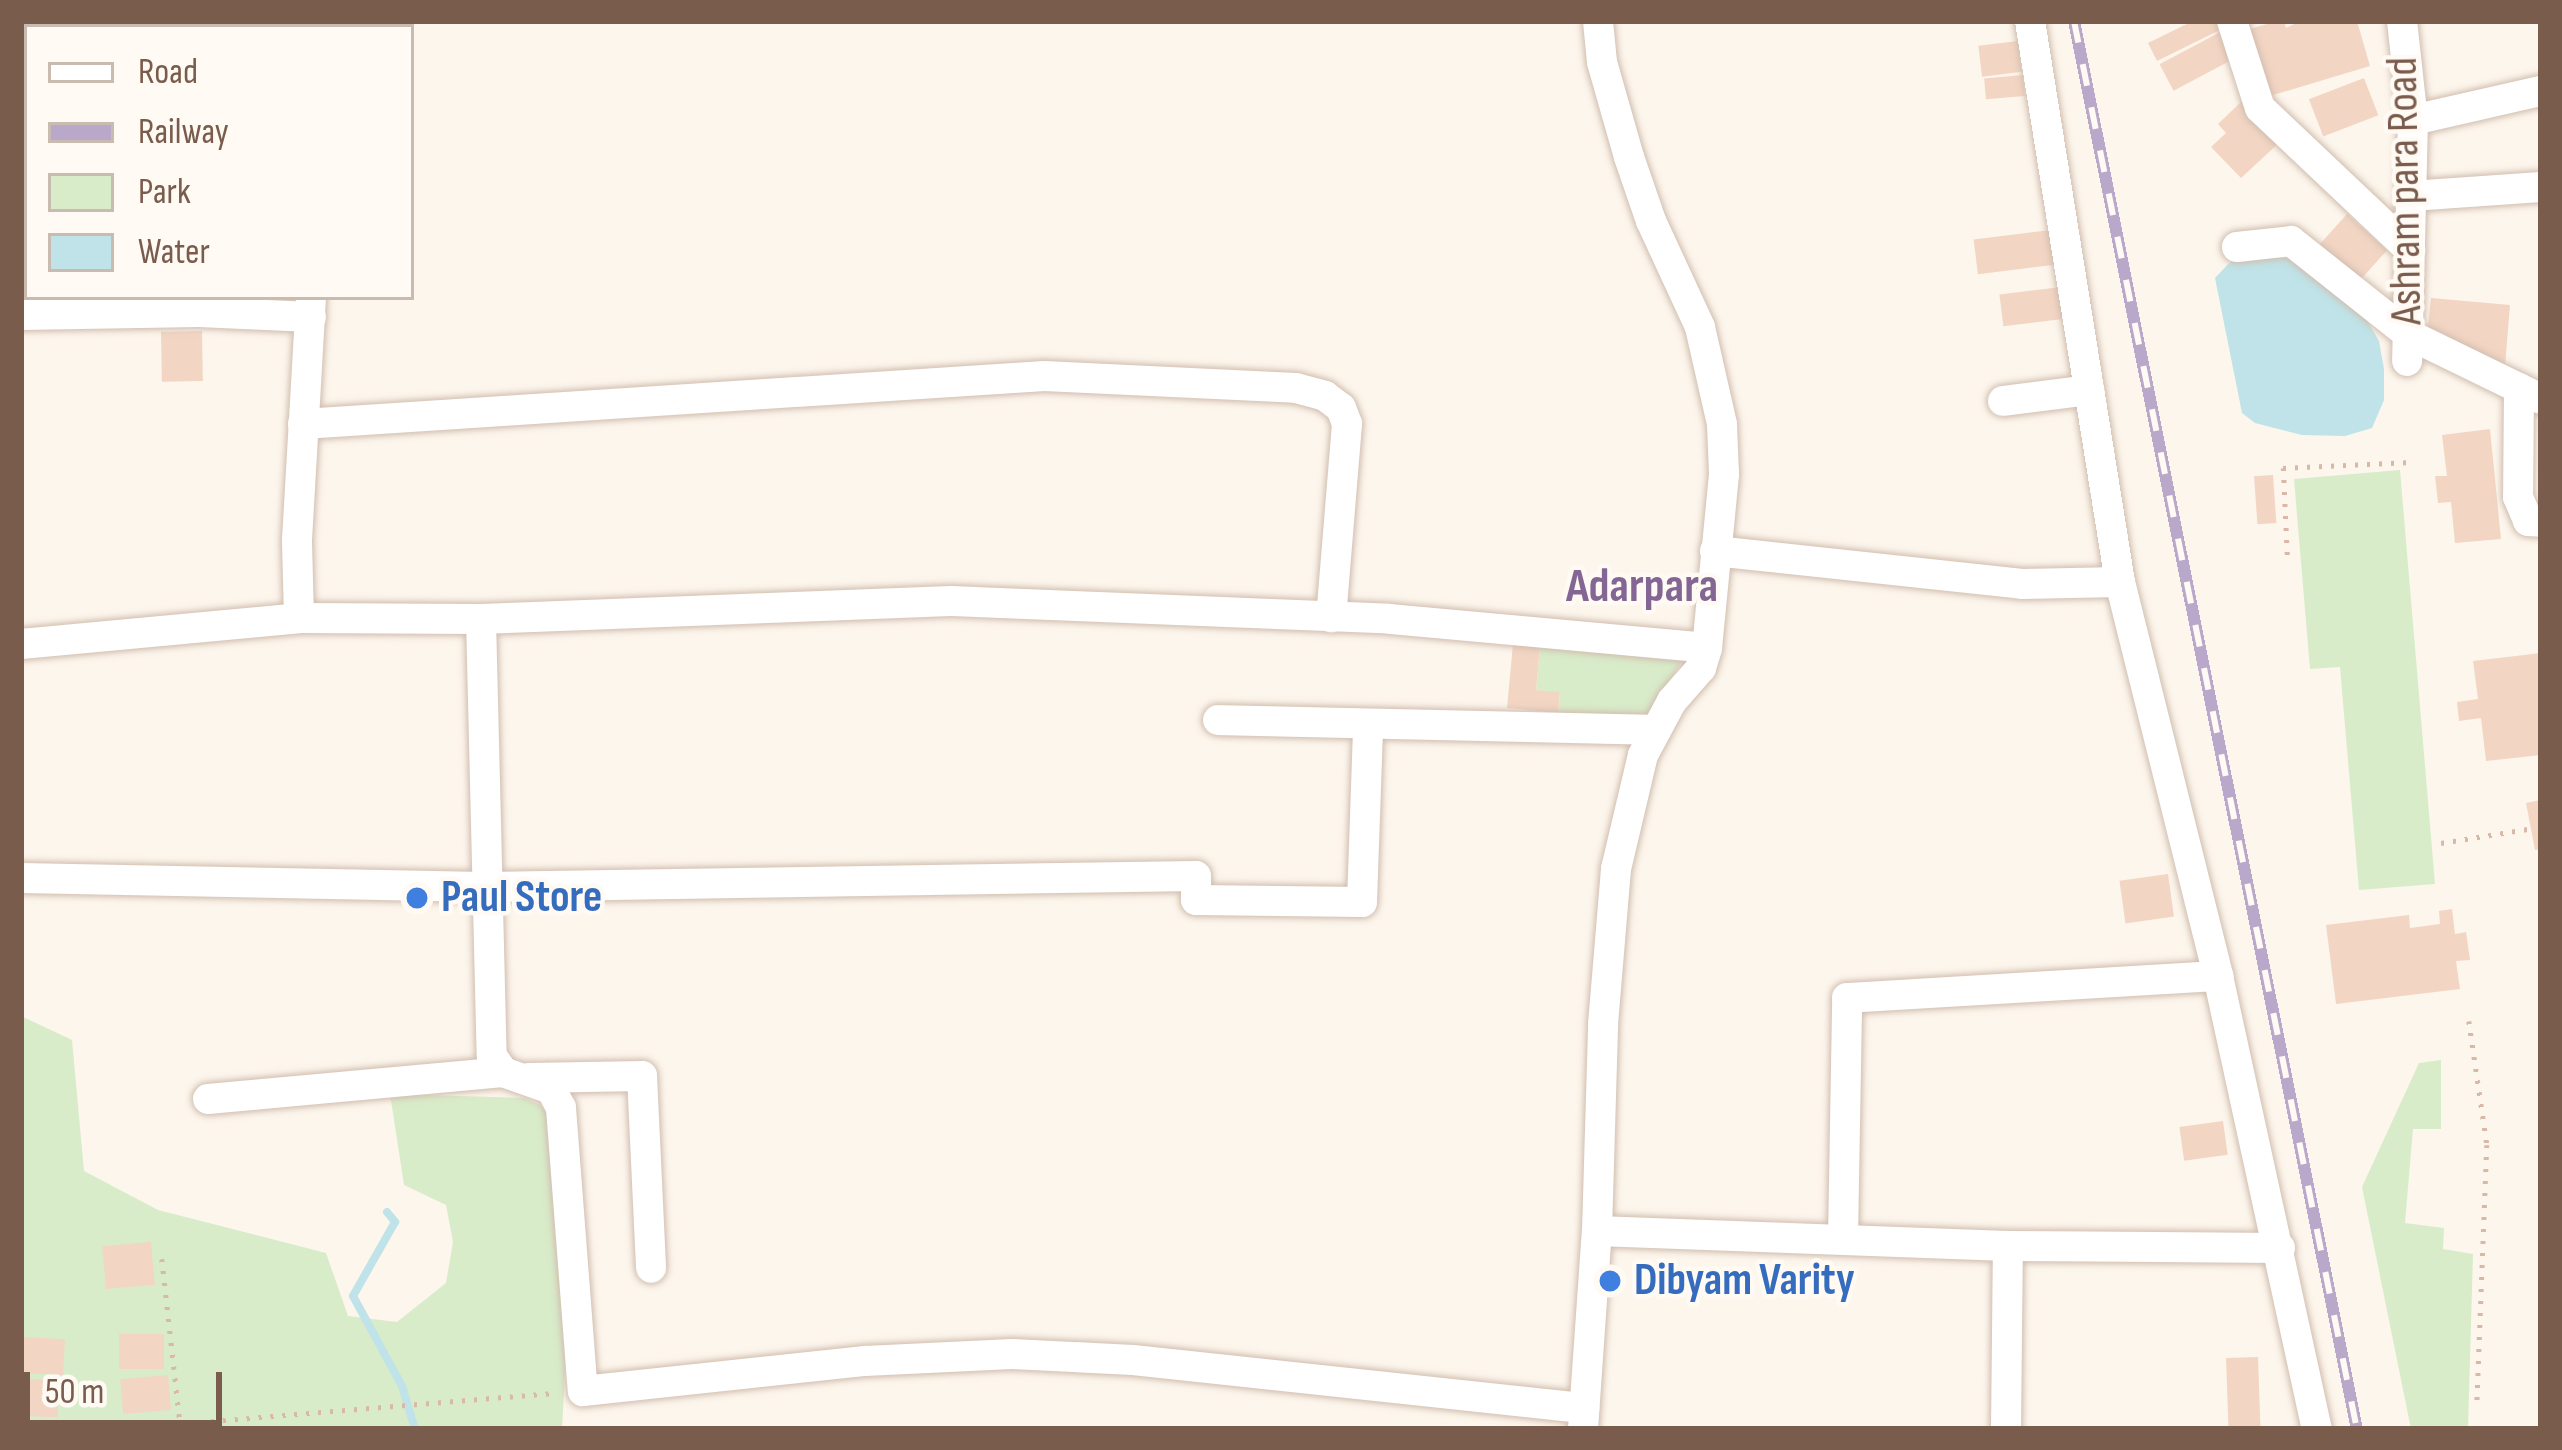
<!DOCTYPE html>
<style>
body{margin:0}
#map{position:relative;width:2562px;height:1450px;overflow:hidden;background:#fdf6ec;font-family:"Sofia Sans Condensed",sans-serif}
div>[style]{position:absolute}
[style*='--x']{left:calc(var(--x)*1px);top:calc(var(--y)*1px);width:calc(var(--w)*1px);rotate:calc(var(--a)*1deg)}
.green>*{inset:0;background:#d8ecc9}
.water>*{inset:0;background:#bfe3e8}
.stream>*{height:8px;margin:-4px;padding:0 4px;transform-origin:4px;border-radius:4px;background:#bfe3e8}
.building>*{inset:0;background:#f3d5c3;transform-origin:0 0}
.path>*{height:4.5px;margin-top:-2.25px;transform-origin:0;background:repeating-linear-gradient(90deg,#d9b8a5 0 3px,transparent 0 12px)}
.roads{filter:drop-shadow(0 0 3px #d1beb0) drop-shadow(0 0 3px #d1beb0)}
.minor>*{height:30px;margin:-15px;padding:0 15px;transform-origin:15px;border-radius:15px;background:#fff}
.rail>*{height:12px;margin-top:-6px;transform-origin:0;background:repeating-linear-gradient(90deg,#fffaf3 0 22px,#b9a8c9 0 44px);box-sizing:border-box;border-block:3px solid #b9a8c9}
.dots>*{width:33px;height:33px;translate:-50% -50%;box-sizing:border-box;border:6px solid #fffaf3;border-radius:50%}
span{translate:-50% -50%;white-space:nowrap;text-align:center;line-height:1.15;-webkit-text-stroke:9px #fffaf3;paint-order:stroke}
.street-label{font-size:45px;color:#7a5c4d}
.shop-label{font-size:45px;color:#366cbe;font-weight:700}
.left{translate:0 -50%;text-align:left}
.neighbourhood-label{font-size:48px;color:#846695;font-weight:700}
.frame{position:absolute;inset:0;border:24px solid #7a5c4d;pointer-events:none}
.legend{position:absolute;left:24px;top:24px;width:390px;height:276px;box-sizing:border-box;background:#fffaf3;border:3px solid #cabbb1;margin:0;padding:15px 21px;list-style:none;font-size:36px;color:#7a5c4d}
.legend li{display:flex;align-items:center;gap:24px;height:60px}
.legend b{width:60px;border:3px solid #cabbb1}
.scale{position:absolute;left:24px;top:1372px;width:198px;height:54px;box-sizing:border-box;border:6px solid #7a5c4d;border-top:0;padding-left:15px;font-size:36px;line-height:42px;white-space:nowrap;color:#7a5c4d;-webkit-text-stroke:9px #fffaf3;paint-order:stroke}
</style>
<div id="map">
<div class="green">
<div style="clip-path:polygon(2400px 470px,2435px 884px,2359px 890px,2340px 667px,2310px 669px,2294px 479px)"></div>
<div style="clip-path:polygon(1540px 647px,1682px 661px,1665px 688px,1658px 719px,1558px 713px,1560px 693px,1536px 690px)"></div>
<div style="clip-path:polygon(21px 1016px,72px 1040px,84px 1171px,158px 1210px,326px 1253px,348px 1316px,397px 1322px,446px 1283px,453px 1242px,446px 1205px,404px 1185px,390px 1094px,524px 1098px,540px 1105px,551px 1118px,568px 1318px,562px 1429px,21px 1429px)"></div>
<div style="clip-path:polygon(2441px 1060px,2441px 1129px,2413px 1129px,2405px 1223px,2444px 1228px,2443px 1249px,2473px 1254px,2468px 1429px,2411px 1429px,2362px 1187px,2419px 1063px)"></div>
</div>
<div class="water">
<div style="clip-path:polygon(2234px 258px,2288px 258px,2365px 317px,2379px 341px,2384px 369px,2384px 400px,2372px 428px,2345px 436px,2302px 435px,2255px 423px,2242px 413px,2215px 278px)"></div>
</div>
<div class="stream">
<div style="--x:387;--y:1212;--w:13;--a:51"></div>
<div style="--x:395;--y:1222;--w:85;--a:119.6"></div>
<div style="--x:353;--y:1296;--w:102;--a:61.4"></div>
<div style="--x:402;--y:1386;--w:45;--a:73.2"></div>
</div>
<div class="building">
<div style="clip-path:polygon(2193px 21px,2225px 21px,2228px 26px,2157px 61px,2148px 43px)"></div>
<div style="clip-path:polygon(2277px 21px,2284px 21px,2286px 28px,2300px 21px,2357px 21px,2370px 66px,2260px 99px,2240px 32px)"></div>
<div style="left:2224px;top:30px;width:30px;height:73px;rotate:62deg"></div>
<div style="left:2018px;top:41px;width:31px;height:40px;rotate:83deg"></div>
<div style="left:2023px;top:75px;width:21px;height:39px;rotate:85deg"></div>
<div style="left:2364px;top:78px;width:40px;height:59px;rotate:69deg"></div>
<div style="clip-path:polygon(2242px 101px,2281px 141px,2241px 178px,2211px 147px,2226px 133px,2218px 124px)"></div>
<div style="left:2347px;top:214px;width:54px;height:46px;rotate:42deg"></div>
<div style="left:2059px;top:229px;width:35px;height:86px;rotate:83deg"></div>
<div style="left:2061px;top:287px;width:32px;height:62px;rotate:83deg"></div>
<div style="clip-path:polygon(2431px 298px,2510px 305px,2505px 366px,2427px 335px)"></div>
<div style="left:202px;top:331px;width:50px;height:41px;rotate:89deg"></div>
<div style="clip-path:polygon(2490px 429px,2501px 539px,2455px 543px,2451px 502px,2438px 503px,2435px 476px,2447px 476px,2442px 435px)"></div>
<div style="left:2273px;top:475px;width:48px;height:19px;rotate:86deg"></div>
<div style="clip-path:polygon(1513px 644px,1540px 647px,1536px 690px,1560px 692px,1558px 713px,1507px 708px)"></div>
<div style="clip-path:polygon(2541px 653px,2541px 755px,2486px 761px,2481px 718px,2459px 721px,2457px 702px,2478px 699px,2473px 661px)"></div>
<div style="clip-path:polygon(2541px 800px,2541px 849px,2535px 850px,2526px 803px)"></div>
<div style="left:2168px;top:874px;width:43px;height:49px;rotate:82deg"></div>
<div style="clip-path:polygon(2452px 909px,2455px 934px,2466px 932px,2470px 960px,2456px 961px,2460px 989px,2336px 1004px,2326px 925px,2409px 915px,2410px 928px,2440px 924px,2439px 911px)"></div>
<div style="left:2223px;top:1121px;width:34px;height:44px;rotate:82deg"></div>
<div style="left:151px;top:1242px;width:43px;height:49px;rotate:85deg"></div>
<div style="left:164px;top:1334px;width:35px;height:45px;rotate:90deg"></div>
<div style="left:24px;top:1337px;width:41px;height:36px;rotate:3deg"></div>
<div style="left:2258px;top:1357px;width:71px;height:32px;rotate:88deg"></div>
<div style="left:168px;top:1375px;width:35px;height:48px;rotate:85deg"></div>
<div style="left:21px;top:1379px;width:38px;height:37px;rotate:2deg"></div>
</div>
<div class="path">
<div style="--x:2287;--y:555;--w:87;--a:-92.6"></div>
<div style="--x:2283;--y:468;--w:129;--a:-2.7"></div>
<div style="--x:2441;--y:843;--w:88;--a:-9.1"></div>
<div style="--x:2469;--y:1021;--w:125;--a:81.7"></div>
<div style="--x:2487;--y:1145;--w:259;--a:92.2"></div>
<div style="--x:162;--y:1259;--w:163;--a:83.7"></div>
<div style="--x:115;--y:1429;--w:440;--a:-4.7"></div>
</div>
<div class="roads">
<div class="minor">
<div style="--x:2030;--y:21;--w:568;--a:80.89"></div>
<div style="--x:2120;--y:582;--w:406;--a:76"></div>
<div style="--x:2218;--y:976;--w:464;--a:77.7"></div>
<div style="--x:2232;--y:21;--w:91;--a:72.2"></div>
<div style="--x:2260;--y:108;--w:207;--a:43.4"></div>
<div style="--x:2402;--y:21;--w:100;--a:83.7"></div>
<div style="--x:2413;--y:120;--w:241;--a:91.4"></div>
<div style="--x:322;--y:27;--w:6;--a:-81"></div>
<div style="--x:21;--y:86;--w:6;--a:0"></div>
<div style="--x:2413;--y:120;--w:131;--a:-12.8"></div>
<div style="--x:2411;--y:196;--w:130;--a:-4"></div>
<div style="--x:2237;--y:247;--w:54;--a:-6.3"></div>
<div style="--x:2291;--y:241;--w:149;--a:38.5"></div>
<div style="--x:2408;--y:334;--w:148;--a:26"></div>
<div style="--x:21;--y:315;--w:178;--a:-1"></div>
<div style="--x:199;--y:312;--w:112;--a:2.6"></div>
<div style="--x:2519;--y:388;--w:109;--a:90.5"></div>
<div style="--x:2518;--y:497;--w:26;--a:67"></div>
<div style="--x:2528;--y:521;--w:13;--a:4"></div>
<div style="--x:2003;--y:401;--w:87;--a:-7.3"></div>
<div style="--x:303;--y:424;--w:743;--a:-3.71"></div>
<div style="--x:1044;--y:376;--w:252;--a:2.7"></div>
<div style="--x:1296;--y:388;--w:30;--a:15"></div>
<div style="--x:1325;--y:396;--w:20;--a:37"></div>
<div style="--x:1341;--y:408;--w:17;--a:69"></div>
<div style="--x:1347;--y:424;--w:194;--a:94.7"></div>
<div style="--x:1715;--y:551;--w:309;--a:6.1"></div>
<div style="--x:2022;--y:584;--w:98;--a:-1.2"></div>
<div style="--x:299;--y:618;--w:78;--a:-91.5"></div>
<div style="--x:297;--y:540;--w:243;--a:-86.7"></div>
<div style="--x:481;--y:619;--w:437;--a:88.6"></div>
<div style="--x:492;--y:1056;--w:19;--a:55"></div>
<div style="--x:503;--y:1072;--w:51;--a:19.5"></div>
<div style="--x:551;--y:1089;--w:21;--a:62"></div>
<div style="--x:561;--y:1108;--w:284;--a:85.6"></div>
<div style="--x:583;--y:1391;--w:284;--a:-6.1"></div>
<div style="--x:865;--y:1361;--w:147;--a:-2.7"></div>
<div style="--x:1012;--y:1354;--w:121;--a:2.8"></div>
<div style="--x:1133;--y:1360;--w:454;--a:6.1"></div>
<div style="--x:21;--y:644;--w:279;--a:-5.3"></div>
<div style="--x:299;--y:618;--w:182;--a:0.3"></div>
<div style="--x:481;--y:619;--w:470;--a:-2.2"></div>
<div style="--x:951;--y:601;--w:439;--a:2.3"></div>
<div style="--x:1390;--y:619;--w:318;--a:5.2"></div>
<div style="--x:1218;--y:720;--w:438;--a:1.3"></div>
<div style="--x:21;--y:878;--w:464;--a:1.1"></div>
<div style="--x:485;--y:887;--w:711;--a:-0.89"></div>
<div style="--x:1196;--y:876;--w:24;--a:90"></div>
<div style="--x:1196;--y:900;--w:166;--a:0.7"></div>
<div style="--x:1362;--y:902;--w:176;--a:-88"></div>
<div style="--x:529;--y:1078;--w:113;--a:-1"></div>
<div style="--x:642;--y:1076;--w:192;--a:87.3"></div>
<div style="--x:208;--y:1099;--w:296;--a:-5.2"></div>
<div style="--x:1597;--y:1231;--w:411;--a:2.1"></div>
<div style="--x:2008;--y:1246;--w:272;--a:0.4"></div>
<div style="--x:1843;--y:1239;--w:241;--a:-89"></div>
<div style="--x:1847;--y:998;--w:372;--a:-3.4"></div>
<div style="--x:1583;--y:1429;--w:198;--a:-86"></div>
<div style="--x:1597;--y:1231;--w:207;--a:-88.3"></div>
<div style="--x:1603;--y:1024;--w:156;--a:-85.2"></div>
<div style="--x:1616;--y:869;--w:117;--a:-76.7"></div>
<div style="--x:1643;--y:755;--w:61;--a:-61.8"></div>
<div style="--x:1672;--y:701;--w:44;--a:-48.7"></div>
<div style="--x:1701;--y:668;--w:21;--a:-73"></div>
<div style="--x:1707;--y:648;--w:175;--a:-84.4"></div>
<div style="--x:1724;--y:474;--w:50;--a:-92.3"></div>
<div style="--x:1722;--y:424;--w:99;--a:-102.8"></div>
<div style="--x:1700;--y:327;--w:117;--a:-114.8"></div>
<div style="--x:1651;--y:221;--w:68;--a:-109"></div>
<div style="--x:1629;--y:157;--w:99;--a:-105.9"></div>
<div style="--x:1602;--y:62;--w:41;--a:-95.6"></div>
<div style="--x:2006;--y:1429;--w:183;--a:-89.4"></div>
</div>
</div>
<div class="rail">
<div style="--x:2074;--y:21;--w:1436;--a:78.64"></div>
</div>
<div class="dots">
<div style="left:417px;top:898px;background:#3f7fe0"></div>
<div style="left:1610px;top:1281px;background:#3f7fe0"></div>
</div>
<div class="street-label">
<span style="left:2405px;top:191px;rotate:-91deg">Ashram para Road</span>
</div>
<div class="shop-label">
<span class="left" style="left:441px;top:898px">Paul Store</span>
<span class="left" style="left:1634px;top:1281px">Dibyam Varity</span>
</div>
<div class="neighbourhood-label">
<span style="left:1642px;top:587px">Adarpara</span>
</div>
<div class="frame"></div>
<ul class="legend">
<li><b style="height:15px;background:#fff"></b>Road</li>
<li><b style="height:15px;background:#b9a8c9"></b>Railway</li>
<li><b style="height:33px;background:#d8ecc9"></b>Park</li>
<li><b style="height:33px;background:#bfe3e8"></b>Water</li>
</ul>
<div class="scale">50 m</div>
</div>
